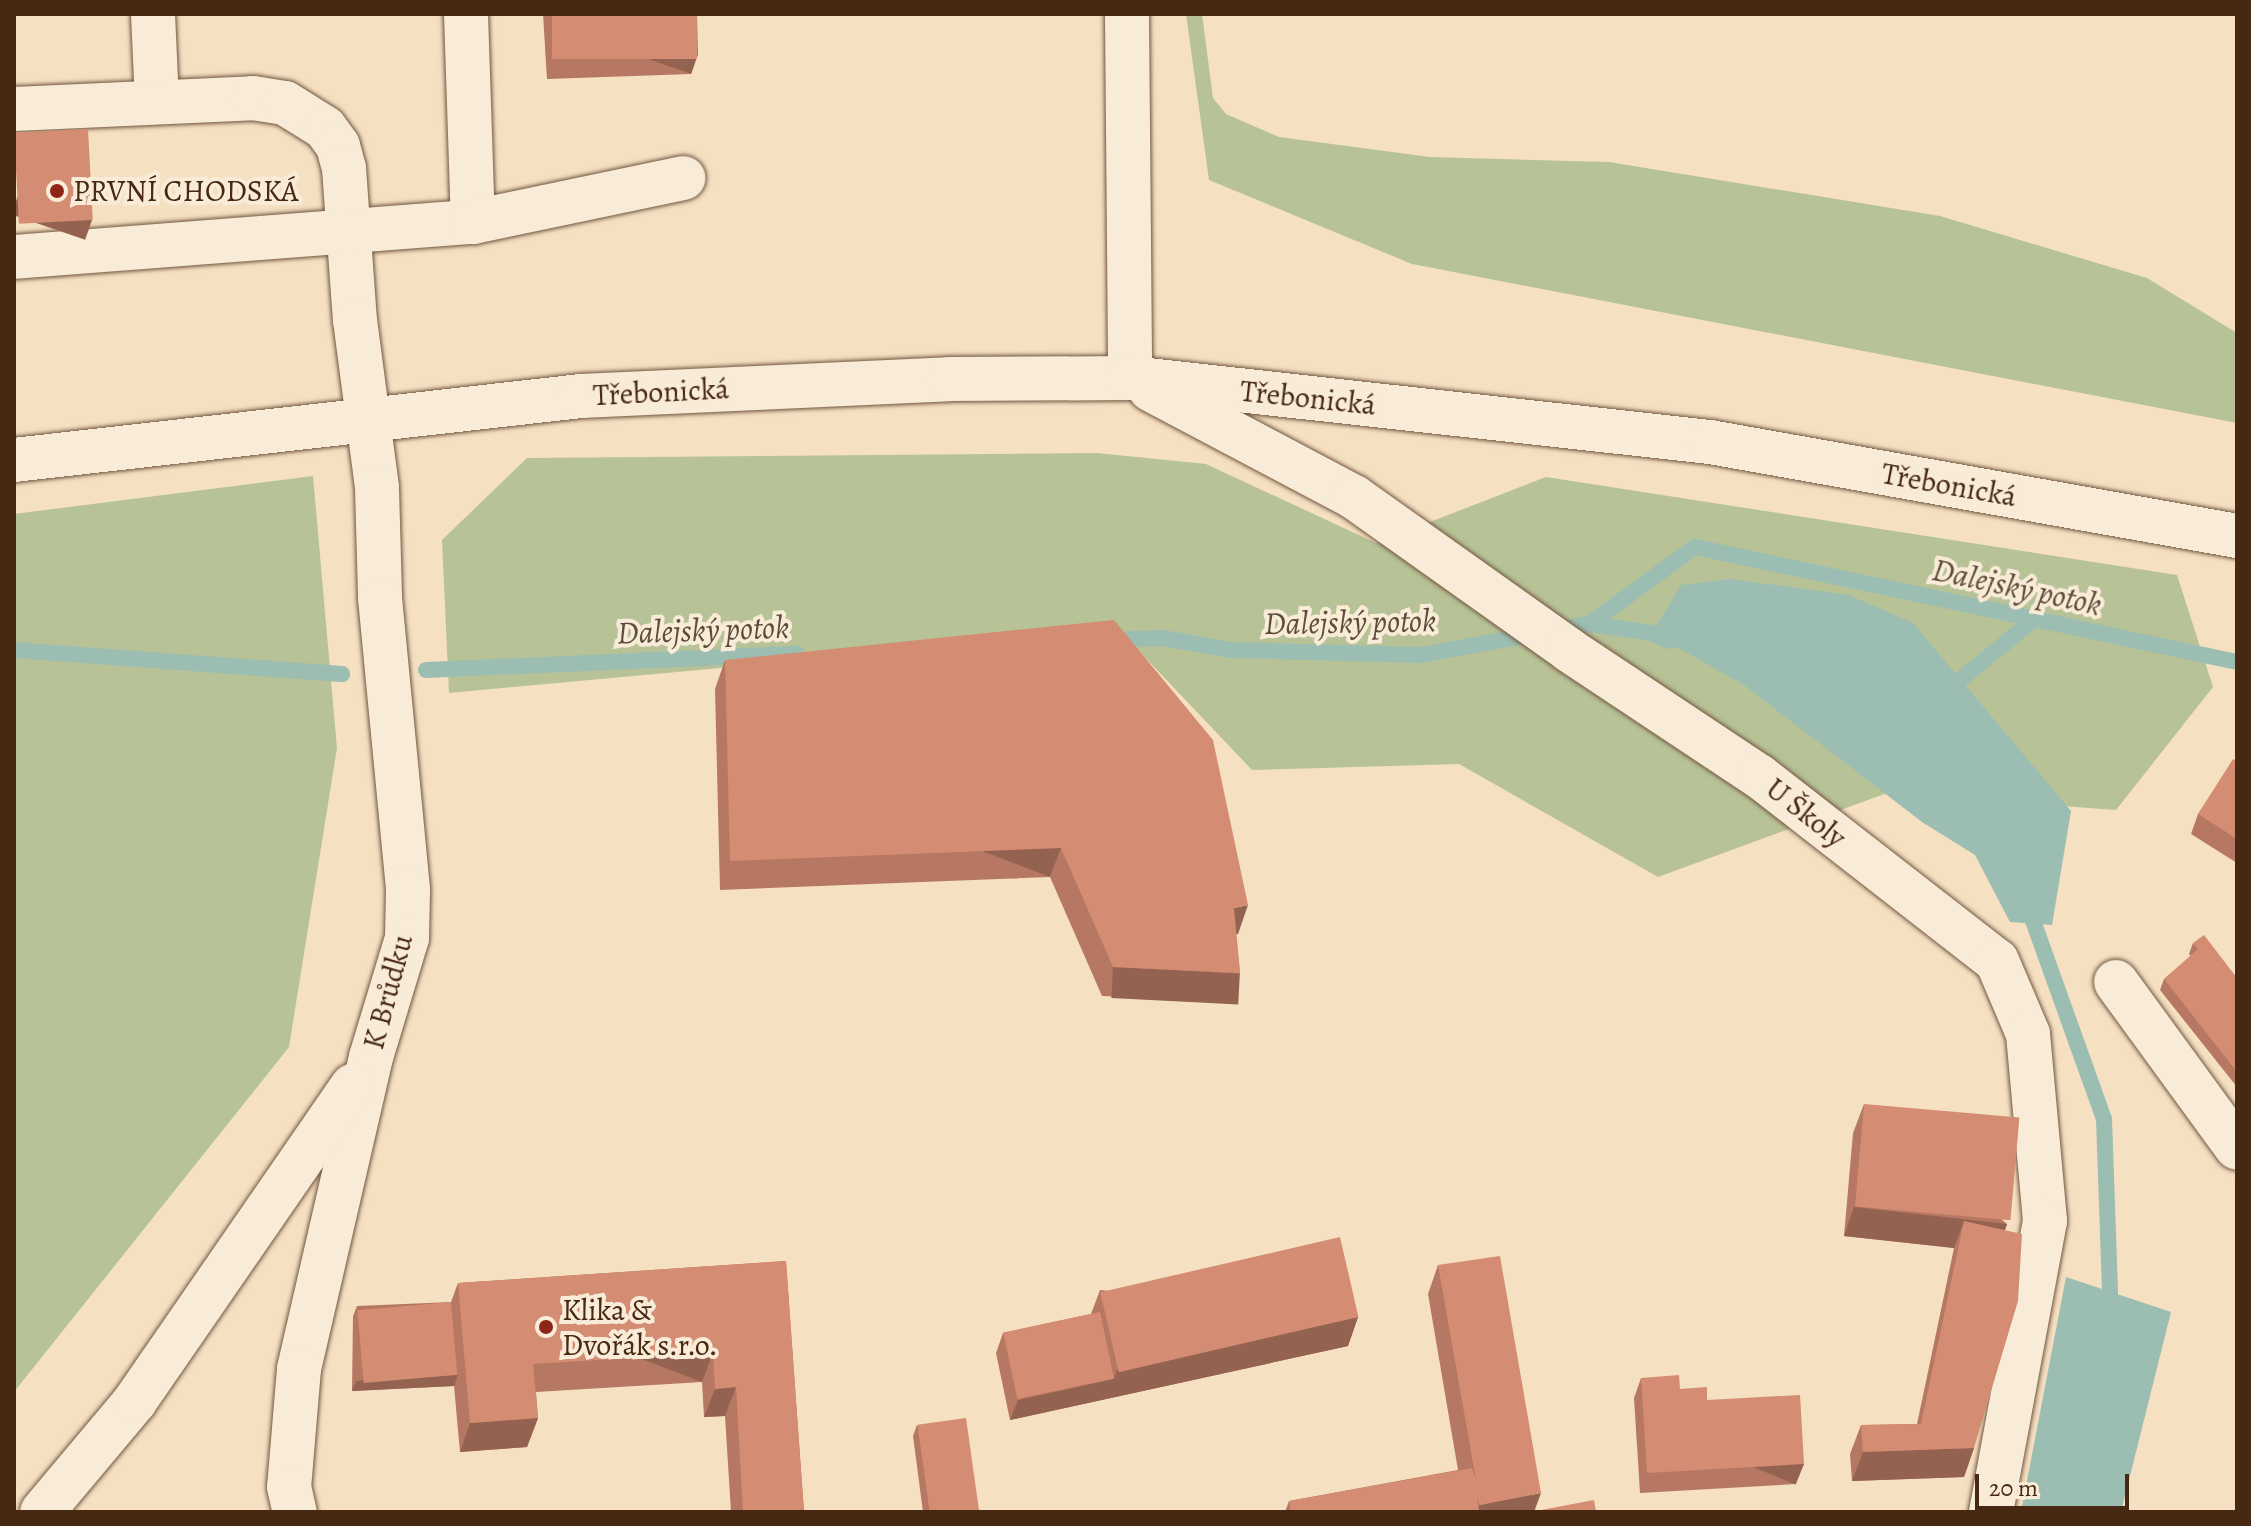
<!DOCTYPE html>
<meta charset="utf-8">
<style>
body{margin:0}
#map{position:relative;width:2251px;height:1526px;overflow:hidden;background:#f5e0c2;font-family:Alegreya,serif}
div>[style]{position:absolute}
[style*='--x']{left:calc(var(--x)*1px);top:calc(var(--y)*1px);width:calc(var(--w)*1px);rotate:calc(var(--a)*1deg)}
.green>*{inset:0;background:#b7c397}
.water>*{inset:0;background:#9cbdb1}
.stream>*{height:16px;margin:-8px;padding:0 8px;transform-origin:8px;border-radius:8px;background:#9cbdb1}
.roads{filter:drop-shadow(0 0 2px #72563f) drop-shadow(0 0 2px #72563f)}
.minor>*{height:44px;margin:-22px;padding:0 22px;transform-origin:22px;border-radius:22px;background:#f8ebd7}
.wall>*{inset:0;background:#b67862}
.shaded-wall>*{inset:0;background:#946250;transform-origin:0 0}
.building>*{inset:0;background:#d48c72;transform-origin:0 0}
.dots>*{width:22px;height:22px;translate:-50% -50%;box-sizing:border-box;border:4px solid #f8ebd7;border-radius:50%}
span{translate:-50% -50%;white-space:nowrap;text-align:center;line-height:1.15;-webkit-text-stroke:8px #f8ebd7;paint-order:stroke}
.poi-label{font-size:30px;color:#472813}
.left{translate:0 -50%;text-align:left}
.street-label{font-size:30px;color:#472813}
.water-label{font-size:32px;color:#5c4d3a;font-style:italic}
.frame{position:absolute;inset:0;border:16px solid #472813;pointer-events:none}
.scale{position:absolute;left:1975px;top:1474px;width:154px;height:36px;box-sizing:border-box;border:4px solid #472813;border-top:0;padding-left:10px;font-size:24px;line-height:28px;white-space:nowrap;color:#472813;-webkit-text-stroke:6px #f8ebd7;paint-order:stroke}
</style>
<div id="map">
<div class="green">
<div style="clip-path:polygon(1186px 14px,1202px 14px,1213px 98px,1226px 114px,1279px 137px,1430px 157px,1609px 162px,1940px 216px,2147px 278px,2237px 333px,2237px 423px,1412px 264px,1209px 180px)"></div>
<div style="clip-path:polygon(1097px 453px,1206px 464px,1376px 543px,1546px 477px,2177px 575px,2213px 687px,2116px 810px,1887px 793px,1658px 877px,1459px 764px,1252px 770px,1120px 631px,449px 693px,442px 540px,527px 458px)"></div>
<div style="clip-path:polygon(313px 476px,337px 748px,289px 1047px,14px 1392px,14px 514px)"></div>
</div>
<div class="water">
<div style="clip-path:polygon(1731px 579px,1849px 595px,1913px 623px,2071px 811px,2052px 925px,2010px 922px,1975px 855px,1922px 822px,1744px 685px,1652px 633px,1681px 585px)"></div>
<div style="clip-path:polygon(2066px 1277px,2171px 1312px,2121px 1512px,2021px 1512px)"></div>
</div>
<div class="stream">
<div style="--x:1589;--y:624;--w:64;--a:8.1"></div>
<div style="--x:1652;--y:633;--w:19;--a:25"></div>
<div style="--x:1108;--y:640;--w:55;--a:-2.1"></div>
<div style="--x:1163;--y:638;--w:69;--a:10"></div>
<div style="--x:1231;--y:650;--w:190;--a:1.5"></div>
<div style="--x:1421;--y:655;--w:171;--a:-10.5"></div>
<div style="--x:1589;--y:624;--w:131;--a:-36"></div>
<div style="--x:1695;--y:547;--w:554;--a:11.98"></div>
<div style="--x:14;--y:650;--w:329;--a:4.2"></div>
<div style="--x:426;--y:670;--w:371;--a:-2.5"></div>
<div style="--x:1943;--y:694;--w:123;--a:-39.4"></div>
<div style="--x:2027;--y:904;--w:228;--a:70.3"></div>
<div style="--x:2104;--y:1119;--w:174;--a:88"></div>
</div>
<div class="roads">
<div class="minor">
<div style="--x:153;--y:14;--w:88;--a:87.4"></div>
<div style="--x:466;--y:14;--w:208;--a:88.1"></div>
<div style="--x:1127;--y:14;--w:364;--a:89.5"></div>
<div style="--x:14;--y:109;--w:239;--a:-2.6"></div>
<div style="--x:253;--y:98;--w:32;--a:9"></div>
<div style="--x:285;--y:103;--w:47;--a:32"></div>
<div style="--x:325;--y:128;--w:22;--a:54"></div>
<div style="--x:338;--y:146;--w:23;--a:75"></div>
<div style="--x:344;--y:168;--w:152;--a:85.9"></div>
<div style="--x:355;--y:320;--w:169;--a:82.5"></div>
<div style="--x:377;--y:488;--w:110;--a:88.4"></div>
<div style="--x:380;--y:598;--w:294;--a:84.5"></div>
<div style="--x:408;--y:891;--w:47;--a:91.2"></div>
<div style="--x:407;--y:938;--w:124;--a:106.8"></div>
<div style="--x:371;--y:1057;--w:320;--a:103"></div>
<div style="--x:299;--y:1369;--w:118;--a:94.8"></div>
<div style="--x:289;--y:1487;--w:26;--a:77"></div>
<div style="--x:14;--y:257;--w:460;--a:-4.4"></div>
<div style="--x:473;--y:222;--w:215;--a:-11.8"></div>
<div style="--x:1150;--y:389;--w:231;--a:27.9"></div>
<div style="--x:1354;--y:497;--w:264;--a:35.4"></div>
<div style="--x:1569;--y:650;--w:228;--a:33.6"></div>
<div style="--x:1759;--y:776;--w:301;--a:37.9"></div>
<div style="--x:1997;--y:961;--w:79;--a:67"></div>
<div style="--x:2028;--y:1034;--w:188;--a:84.8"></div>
<div style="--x:2045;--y:1221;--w:296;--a:100.5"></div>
<div style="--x:14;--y:460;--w:571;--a:-6.44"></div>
<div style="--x:581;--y:396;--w:368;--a:-2.6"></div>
<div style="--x:949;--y:379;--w:181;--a:-0.3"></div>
<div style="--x:1130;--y:378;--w:584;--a:6.3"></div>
<div style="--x:1710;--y:442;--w:535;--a:10.11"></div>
<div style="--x:2116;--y:982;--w:205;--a:53.9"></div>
<div style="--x:42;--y:1512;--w:145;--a:-50"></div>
<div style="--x:135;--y:1401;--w:383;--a:-55.4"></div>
</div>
</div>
<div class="wall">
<div style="clip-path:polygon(543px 14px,697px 14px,698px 54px,691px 74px,547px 79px)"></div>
<div style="clip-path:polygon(725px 660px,1238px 934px,1236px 934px,1240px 973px,1230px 1002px,1102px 996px,1050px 877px,720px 890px,715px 689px)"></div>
<div style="clip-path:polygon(2237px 761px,2237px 863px,2191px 834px,2198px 814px)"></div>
<div style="clip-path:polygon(2193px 943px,2237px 978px,2237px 1087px,2160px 990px,2164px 979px,2191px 956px,2189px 954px)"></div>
<div style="clip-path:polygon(1864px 1104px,2007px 1224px,2005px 1230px,1974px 1448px,1964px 1477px,1852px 1481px,1850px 1454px,1861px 1425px,1917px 1424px,1954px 1248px,1844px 1236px,1853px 1133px)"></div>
<div style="clip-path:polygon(786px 1261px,804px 1512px,731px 1512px,725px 1416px,704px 1417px,702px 1382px,536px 1392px,538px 1418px,527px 1447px,460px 1452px,454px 1386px,352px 1391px,353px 1316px,357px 1306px,451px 1302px,458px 1283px)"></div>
<div style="clip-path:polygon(1438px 1265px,1535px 1511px,1596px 1512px,1285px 1512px,1289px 1501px,1458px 1470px,1428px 1294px)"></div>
<div style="clip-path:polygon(1100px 1290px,1358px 1317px,1348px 1346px,1010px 1420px,996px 1353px,1003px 1333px,1091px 1314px)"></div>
<div style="clip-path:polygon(1641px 1378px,1680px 1389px,1707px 1400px,1796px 1484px,1640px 1493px,1634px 1398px)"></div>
<div style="clip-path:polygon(917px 1425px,980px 1512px,923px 1512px,913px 1436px)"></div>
</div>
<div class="shaded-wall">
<div style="left:698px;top:54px;width:21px;height:144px;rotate:109deg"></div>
<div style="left:92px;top:220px;width:21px;height:78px;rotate:109deg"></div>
<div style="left:1061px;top:848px;width:31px;height:331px;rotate:111deg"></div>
<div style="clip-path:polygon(1248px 905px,1238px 934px,1223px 936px,1234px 908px)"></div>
<div style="left:1113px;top:967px;width:127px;height:31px;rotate:3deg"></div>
<div style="clip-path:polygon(1854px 1207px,2007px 1224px,1997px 1253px,1964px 1221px,1954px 1248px,1844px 1236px)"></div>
<div style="clip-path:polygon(1358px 1317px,1348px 1346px,1010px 1420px,1018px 1400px,1114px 1379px,1117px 1370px)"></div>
<div style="left:713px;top:1353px;width:31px;height:180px;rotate:111deg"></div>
<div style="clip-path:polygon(458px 1375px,454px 1386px,352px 1391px,356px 1381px)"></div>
<div style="clip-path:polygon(736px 1387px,725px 1416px,704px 1417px,715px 1389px)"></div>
<div style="clip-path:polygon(538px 1418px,527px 1447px,460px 1452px,470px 1423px)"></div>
<div style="clip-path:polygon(1974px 1448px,1964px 1477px,1852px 1481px,1863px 1452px)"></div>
<div style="left:1804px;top:1464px;width:22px;height:157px;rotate:112deg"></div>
<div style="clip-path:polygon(1541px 1493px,1534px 1512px,1477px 1512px,1480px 1505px)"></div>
</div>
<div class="building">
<div style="left:552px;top:14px;width:145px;height:45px"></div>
<div style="left:88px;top:129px;width:91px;height:74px;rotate:87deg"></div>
<div style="clip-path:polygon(1114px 620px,1213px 740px,1248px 905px,1234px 908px,1240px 973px,1113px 967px,1061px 848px,730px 861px,725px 660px)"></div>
<div style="clip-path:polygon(2233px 759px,2237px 761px,2237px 839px,2198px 814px)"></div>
<div style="clip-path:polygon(2204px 935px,2237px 978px,2237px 1072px,2164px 979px,2198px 949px,2193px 943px)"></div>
<div style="left:1864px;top:1104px;width:156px;height:103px;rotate:5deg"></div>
<div style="clip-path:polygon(1964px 1221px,2022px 1234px,2018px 1301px,1974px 1448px,1863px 1452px,1861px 1425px,1921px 1424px)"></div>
<div style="left:1340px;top:1237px;width:82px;height:246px;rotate:77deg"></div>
<div style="clip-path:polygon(1500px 1256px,1541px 1493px,1480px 1505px,1477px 1498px,1479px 1512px,1291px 1512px,1289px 1501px,1472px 1468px,1476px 1480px,1438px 1265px)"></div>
<div style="clip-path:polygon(786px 1261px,804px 1512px,743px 1512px,736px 1387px,715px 1389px,713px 1353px,533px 1364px,538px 1418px,470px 1423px,458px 1283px)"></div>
<div style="left:451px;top:1302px;width:73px;height:94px;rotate:85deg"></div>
<div style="left:1100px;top:1312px;width:68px;height:99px;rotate:78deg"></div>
<div style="clip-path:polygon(1679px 1375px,1680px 1389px,1707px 1387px,1707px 1400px,1800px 1395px,1804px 1464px,1647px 1473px,1641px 1378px)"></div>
<div style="left:966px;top:1418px;width:95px;height:49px;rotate:82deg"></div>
<div style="clip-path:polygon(1594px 1500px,1596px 1512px,1531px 1512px)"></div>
</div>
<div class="dots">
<div style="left:57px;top:191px;background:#8f2418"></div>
<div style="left:546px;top:1327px;background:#8f2418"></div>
</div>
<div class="poi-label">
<span class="left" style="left:73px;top:191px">PRVNÍ CHODSKÁ</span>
<span class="left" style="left:562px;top:1327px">Klika &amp;<br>Dvořák s.r.o.</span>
</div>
<div class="street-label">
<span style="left:661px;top:392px;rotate:-3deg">Třebonická</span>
<span style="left:1308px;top:398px;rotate:6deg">Třebonická</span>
<span style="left:1949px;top:485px;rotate:10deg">Třebonická</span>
<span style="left:1806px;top:813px;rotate:38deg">U Školy</span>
<span style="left:388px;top:992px;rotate:-75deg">K Brůdku</span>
</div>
<div class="water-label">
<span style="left:2017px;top:587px;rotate:12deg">Dalejský potok</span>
<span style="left:1350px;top:622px;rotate:-1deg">Dalejský potok</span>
<span style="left:703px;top:630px;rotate:-2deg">Dalejský potok</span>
</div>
<div class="frame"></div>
<div class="scale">20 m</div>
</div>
